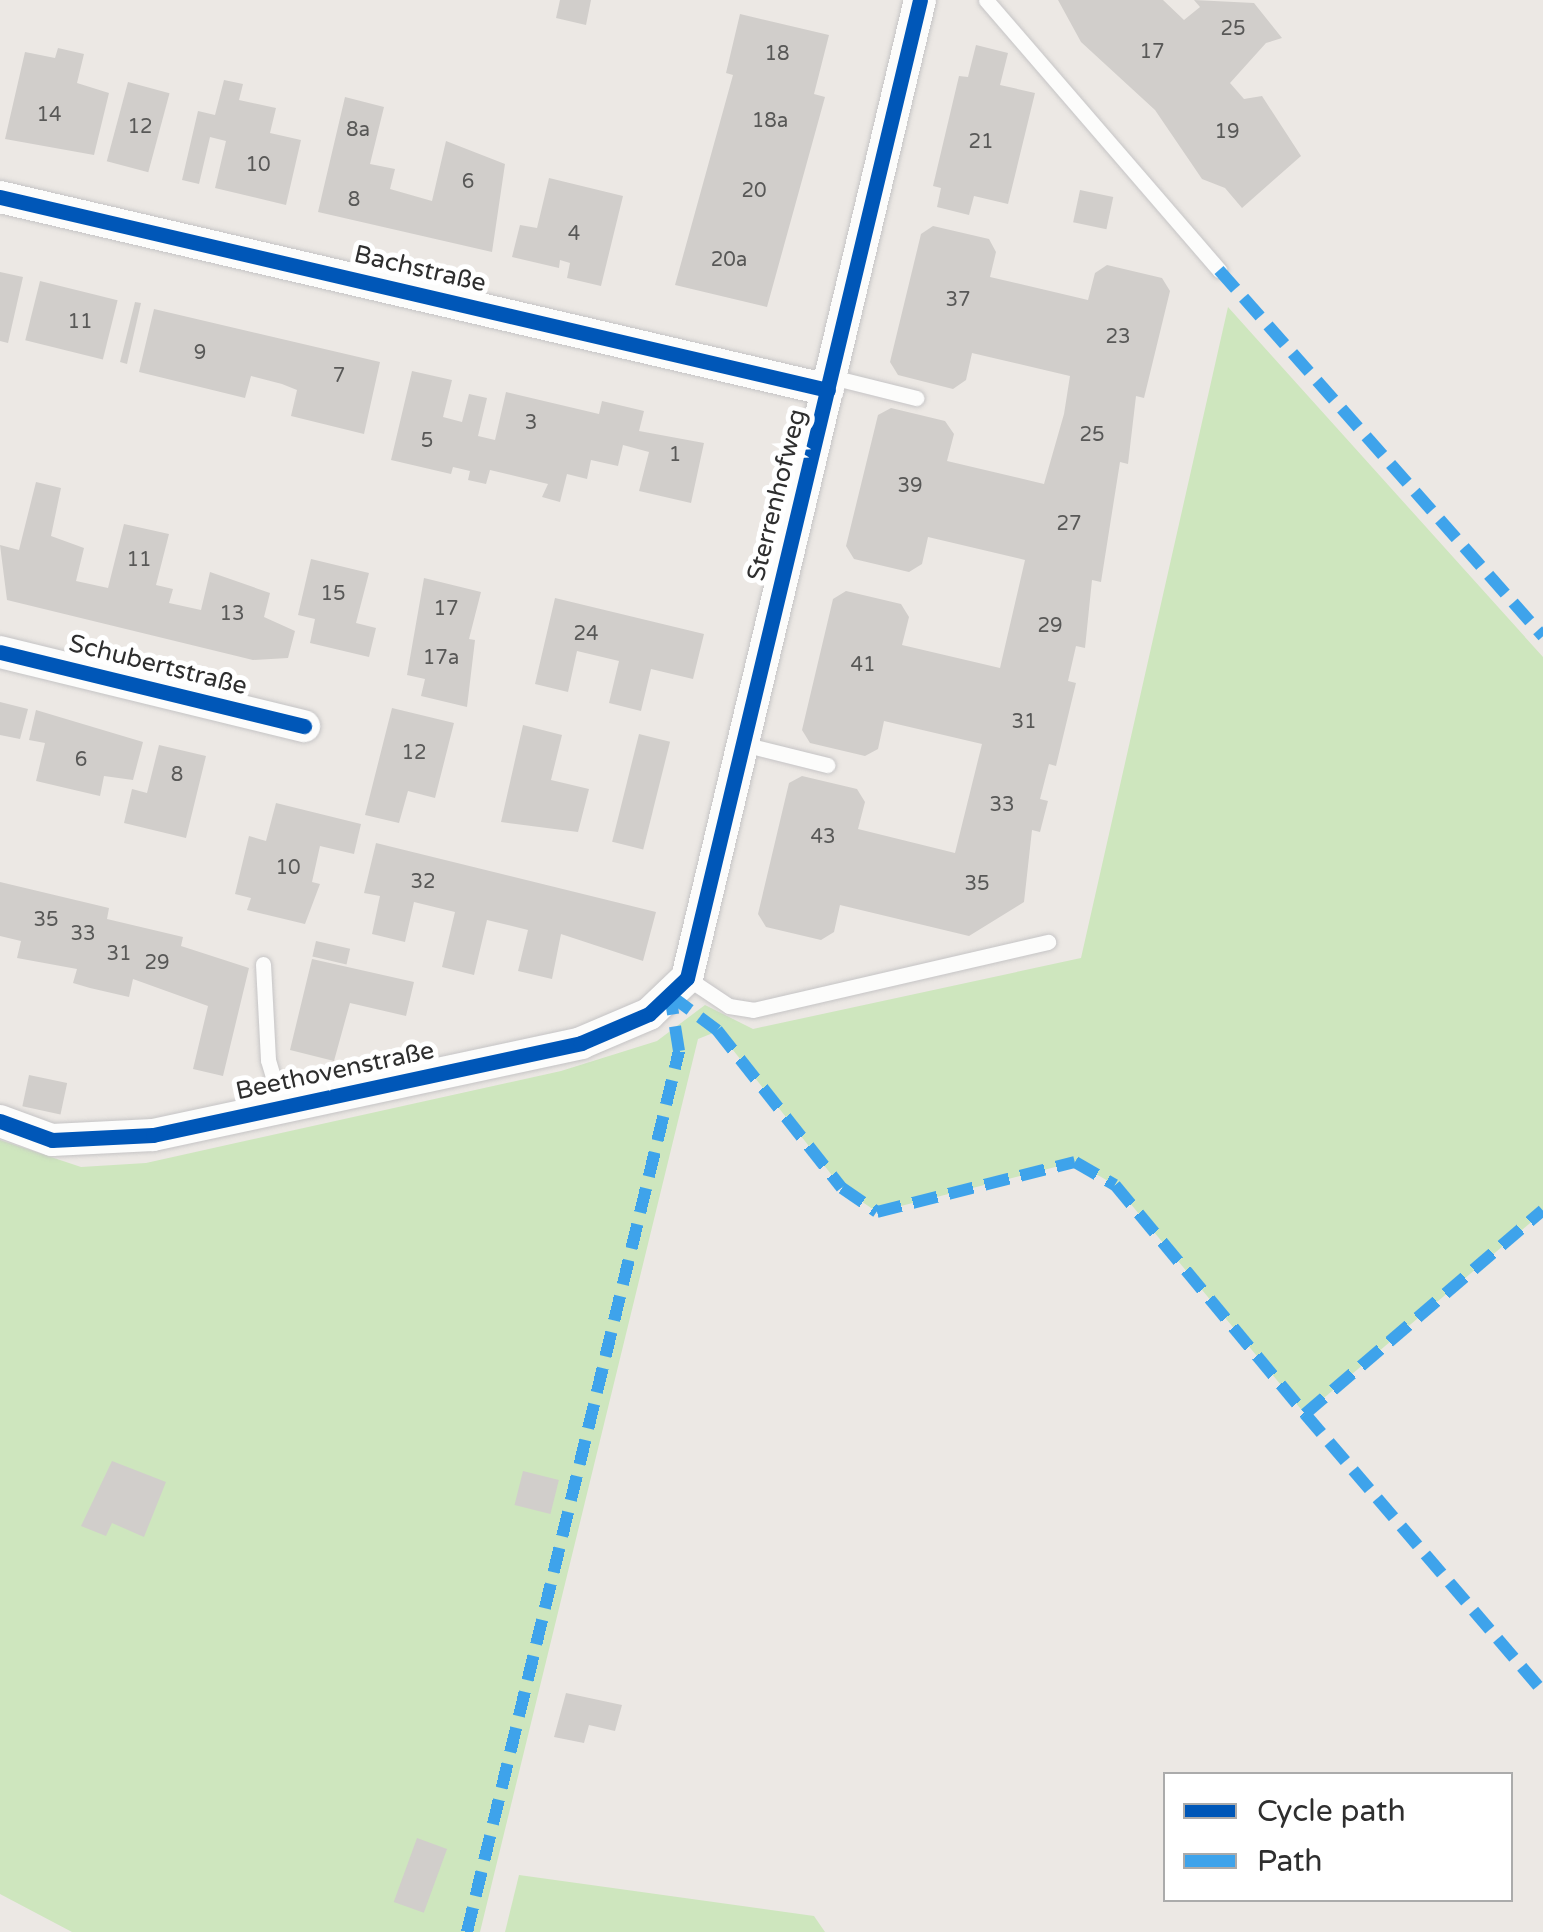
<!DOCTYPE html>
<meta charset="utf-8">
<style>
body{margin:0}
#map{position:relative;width:1543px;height:1932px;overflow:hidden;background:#ece8e4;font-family:"Varela Round",sans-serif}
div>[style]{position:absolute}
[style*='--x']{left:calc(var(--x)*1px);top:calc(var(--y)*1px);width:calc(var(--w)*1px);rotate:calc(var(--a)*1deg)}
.green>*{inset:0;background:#cee6be}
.building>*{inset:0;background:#d1cecb;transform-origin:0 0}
.roads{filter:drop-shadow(0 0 2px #c5c4c5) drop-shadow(0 0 2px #c5c4c5)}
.lane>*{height:15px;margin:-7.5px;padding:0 7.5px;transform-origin:7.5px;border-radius:7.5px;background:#fcfcfb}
.street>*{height:32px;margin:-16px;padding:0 16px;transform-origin:16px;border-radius:16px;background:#fcfcfb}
.quiet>*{height:12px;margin-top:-6px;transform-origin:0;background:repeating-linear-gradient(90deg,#3ea3eb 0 25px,transparent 0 37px)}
.cycleway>*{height:15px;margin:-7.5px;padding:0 7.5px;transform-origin:7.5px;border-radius:7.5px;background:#0057b8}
span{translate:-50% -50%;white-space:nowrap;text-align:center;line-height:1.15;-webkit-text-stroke:10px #fff;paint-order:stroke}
.number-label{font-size:20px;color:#585857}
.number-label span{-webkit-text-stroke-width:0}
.street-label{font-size:25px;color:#2e2e2e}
.legend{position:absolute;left:1163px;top:1772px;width:350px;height:130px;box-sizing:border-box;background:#fff;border:2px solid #ababab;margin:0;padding:12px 18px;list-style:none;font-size:30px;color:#2e2e2e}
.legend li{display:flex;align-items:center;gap:20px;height:50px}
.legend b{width:50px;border:2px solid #ababab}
</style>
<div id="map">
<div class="green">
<div style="clip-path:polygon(1228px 307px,1543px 657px,1543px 1212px,1305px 1414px,1115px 1185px,1075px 1162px,877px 1212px,842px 1188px,718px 1031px,698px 1039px,480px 1932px,72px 1932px,0 1894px,0 1140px,81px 1167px,146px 1163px,561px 1071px,657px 1041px,705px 1005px,753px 1029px,1081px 958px)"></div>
<div style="clip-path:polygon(519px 1875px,814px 1916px,825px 1932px,505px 1932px)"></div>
</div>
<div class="building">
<div style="clip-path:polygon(560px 0,591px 0,586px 25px,556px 18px)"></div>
<div style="clip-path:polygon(1058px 0,1163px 0,1184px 20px,1200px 7px,1194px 0,1254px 3px,1282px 38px,1266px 43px,1230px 83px,1244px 99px,1262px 96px,1301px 156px,1242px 208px,1225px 188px,1202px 179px,1155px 110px,1081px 42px)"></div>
<div style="clip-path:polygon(740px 14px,829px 35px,814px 94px,825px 97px,767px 307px,675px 285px,733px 75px,726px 73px)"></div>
<div style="clip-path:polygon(976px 45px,1008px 53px,1000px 85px,1035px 93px,1008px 204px,974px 196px,969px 215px,937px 207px,941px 188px,933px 186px,959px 76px,968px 77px)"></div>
<div style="clip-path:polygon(58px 48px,84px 54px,77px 83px,109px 93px,94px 155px,5px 139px,25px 52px,55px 58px)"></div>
<div style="clip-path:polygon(224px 80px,243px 84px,239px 100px,276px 108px,270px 133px,301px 140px,286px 205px,215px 188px,226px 141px,210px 137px,199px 184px,182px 180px,198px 111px,215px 115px)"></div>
<div style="left:128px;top:82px;width:43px;height:82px;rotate:15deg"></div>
<div style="clip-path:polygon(345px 97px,384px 107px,370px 164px,395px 169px,390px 189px,432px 201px,446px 141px,505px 164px,492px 252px,318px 212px)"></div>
<div style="clip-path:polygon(549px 178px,623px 196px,601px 286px,567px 278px,570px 263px,560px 260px,559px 268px,512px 257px,520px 225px,537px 228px)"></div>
<div style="left:1080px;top:190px;width:34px;height:33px;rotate:12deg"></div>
<div style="clip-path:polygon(933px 226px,989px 239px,996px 252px,990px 277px,1088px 300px,1095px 273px,1107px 265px,1162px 278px,1170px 291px,1144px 398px,1136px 396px,1128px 464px,1120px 462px,1101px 582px,1092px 580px,1085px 648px,1076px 646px,1068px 681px,1076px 683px,1056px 766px,1049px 764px,1040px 799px,1048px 801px,1040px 832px,1032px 830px,1024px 902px,969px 936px,840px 905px,834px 932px,821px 940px,766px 927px,758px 914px,789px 783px,802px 776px,857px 789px,865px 802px,858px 829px,955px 853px,982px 744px,884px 721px,878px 749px,865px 756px,810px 743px,802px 730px,833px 599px,846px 591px,901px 604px,909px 617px,902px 645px,1000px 668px,1025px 560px,928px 537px,922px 564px,909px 572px,854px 559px,846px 546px,878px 415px,891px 408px,945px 421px,954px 434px,947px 461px,1044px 484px,1064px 414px,1070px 376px,972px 353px,966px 380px,953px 389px,898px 375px,890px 362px,921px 234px)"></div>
<div style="clip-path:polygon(0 272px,23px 277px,8px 343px,0 341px)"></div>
<div style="left:40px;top:281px;width:80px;height:61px;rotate:14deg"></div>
<div style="clip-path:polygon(135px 302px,141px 303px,127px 364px,120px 362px)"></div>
<div style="clip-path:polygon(154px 309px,380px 362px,364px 434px,291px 416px,297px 390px,282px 384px,251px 376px,245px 398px,139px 372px)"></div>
<div style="clip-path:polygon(412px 371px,452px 380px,443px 417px,462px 422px,469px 394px,487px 398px,478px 436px,495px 440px,506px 392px,599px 414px,602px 401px,644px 411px,639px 431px,704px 443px,691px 503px,639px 491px,649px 452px,623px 445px,618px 466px,591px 460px,587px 479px,567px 474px,560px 502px,542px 497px,548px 484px,490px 470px,486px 484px,468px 480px,470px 471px,453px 467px,451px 474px,391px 460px)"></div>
<div style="clip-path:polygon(36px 482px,61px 488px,51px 536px,84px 548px,76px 581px,108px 588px,124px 524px,169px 534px,156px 585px,173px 589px,169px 603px,201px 610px,210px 572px,270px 593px,264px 617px,295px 631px,288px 658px,253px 660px,7px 600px,0 545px,19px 550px)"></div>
<div style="clip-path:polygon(311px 559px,369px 573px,356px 623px,376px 628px,369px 657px,310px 643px,315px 619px,298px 615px)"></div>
<div style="clip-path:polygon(424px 578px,481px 592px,469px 639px,475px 640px,467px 707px,421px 696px,425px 679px,407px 675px)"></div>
<div style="clip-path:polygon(555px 598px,704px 634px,693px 679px,651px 669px,641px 711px,609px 703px,619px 661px,577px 651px,568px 692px,535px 684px)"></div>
<div style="clip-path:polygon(0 702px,28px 709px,20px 739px,0 735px)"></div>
<div style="clip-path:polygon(392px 708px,454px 723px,435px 798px,408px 791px,399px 823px,365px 815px)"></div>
<div style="clip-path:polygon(36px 710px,143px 742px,133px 780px,104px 776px,100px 796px,36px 781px,45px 743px,29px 740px)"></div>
<div style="clip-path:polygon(523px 725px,562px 735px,551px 780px,589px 789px,578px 832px,501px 822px)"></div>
<div style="left:639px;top:734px;width:32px;height:111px;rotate:14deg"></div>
<div style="clip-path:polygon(159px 745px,206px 756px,186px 838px,124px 823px,132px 789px,147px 793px)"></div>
<div style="clip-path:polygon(276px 803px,361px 824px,354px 854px,320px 846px,312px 882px,320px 884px,305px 924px,247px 910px,251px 898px,235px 894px,249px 836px,266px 841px)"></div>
<div style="clip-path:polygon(376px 843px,656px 912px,643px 961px,561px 934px,552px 979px,518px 971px,528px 930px,487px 920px,474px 975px,442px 967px,455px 912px,414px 902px,405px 942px,372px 934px,380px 896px,364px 893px)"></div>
<div style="clip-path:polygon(0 882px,109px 908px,107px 919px,183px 937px,181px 946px,249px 968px,223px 1076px,193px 1069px,208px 1006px,133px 979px,129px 997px,90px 988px,73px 983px,77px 969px,17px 958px,21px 941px,0 936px)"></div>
<div style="left:316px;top:941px;width:35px;height:16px;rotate:13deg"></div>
<div style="clip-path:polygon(312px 959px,414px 982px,406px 1016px,350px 1003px,334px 1061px,290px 1050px)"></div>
<div style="left:29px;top:1075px;width:39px;height:32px;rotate:12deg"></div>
<div style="clip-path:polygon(112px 1461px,166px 1482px,144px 1537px,112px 1523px,106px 1536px,81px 1526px)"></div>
<div style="left:523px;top:1471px;width:37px;height:35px;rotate:14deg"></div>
<div style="clip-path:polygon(566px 1693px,622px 1705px,615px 1731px,589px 1725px,584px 1743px,554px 1737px)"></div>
<div style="left:417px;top:1838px;width:32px;height:68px;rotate:20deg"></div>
</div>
<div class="roads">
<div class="lane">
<div style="--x:986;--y:0;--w:357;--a:49.2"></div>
<div style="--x:832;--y:377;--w:87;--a:14"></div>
<div style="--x:743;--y:744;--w:87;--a:14"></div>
<div style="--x:263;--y:964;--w:96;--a:87"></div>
<div style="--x:268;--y:1060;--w:49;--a:73.4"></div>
<div style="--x:687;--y:978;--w:50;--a:33.7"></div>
<div style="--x:729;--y:1006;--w:24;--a:9"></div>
<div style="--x:753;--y:1010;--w:303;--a:-13"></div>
</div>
<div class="street">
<div style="--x:0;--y:197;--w:850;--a:13.12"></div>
<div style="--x:0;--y:652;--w:313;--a:13.7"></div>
<div style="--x:0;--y:1121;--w:55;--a:20.1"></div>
<div style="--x:52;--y:1140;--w:101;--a:-2.8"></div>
<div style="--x:153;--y:1135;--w:438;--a:-12.1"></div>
<div style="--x:581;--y:1043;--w:74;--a:-23.1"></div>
<div style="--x:649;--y:1014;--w:52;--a:-43.5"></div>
<div style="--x:687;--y:978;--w:1005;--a:-76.6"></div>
</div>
</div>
<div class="quiet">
<div style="--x:1219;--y:270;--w:489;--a:48.5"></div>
<div style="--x:670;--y:995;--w:59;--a:36.7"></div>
<div style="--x:717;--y:1030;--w:201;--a:51.7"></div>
<div style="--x:842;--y:1188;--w:42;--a:34.4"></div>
<div style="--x:877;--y:1212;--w:204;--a:-14.2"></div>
<div style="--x:1075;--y:1162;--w:46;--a:29.9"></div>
<div style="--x:1115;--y:1185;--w:298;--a:50.3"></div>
<div style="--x:1305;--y:1414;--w:313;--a:-40.6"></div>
<div style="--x:1305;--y:1414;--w:366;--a:49.4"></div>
<div style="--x:467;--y:1932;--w:906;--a:-76.47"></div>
<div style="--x:679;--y:1051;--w:57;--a:-99.1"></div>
</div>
<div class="cycleway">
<div style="--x:0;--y:197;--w:850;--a:13.12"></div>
<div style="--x:0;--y:652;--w:313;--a:13.7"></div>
<div style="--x:0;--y:1121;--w:55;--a:20.1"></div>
<div style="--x:52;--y:1140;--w:101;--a:-2.8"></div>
<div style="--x:153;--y:1135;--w:438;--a:-12.1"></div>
<div style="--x:581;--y:1043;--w:74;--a:-23.1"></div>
<div style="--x:649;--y:1014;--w:52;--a:-43.5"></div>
<div style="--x:687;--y:978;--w:1005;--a:-76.6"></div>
</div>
<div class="number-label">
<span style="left:1233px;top:29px">25</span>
<span style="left:1152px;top:52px">17</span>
<span style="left:777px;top:54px">18</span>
<span style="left:49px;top:115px">14</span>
<span style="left:770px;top:121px">18a</span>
<span style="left:140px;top:127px">12</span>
<span style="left:358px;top:130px">8a</span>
<span style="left:1227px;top:132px">19</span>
<span style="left:981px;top:142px">21</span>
<span style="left:258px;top:165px">10</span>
<span style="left:468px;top:182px">6</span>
<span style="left:754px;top:191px">20</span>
<span style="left:354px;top:200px">8</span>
<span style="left:574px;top:234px">4</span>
<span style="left:729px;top:260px">20a</span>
<span style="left:958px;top:300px">37</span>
<span style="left:80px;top:322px">11</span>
<span style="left:1118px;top:337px">23</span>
<span style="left:200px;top:353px">9</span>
<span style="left:339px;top:376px">7</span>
<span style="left:531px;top:423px">3</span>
<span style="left:1092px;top:435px">25</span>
<span style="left:427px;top:441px">5</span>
<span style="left:675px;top:455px">1</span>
<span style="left:910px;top:486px">39</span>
<span style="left:1069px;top:524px">27</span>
<span style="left:139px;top:560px">11</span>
<span style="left:333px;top:594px">15</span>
<span style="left:446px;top:609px">17</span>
<span style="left:232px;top:614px">13</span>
<span style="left:1050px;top:626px">29</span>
<span style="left:586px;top:634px">24</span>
<span style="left:441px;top:658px">17a</span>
<span style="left:863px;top:665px">41</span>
<span style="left:1024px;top:722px">31</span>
<span style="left:414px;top:753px">12</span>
<span style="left:81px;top:760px">6</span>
<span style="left:177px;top:775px">8</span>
<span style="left:1002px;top:805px">33</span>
<span style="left:823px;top:837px">43</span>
<span style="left:288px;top:868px">10</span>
<span style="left:423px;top:882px">32</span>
<span style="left:977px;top:884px">35</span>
<span style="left:46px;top:920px">35</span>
<span style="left:83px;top:934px">33</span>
<span style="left:119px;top:954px">31</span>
<span style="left:157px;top:963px">29</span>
</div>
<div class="street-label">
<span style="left:420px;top:269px;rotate:13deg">Bachstraße</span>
<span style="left:777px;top:495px;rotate:-76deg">Sterrenhofweg</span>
<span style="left:158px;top:665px;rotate:14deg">Schubertstraße</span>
<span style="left:335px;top:1071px;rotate:-12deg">Beethovenstraße</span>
</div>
<ul class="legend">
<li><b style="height:12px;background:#0057b8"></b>Cycle path</li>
<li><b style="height:12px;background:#3ea3eb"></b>Path</li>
</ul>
</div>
